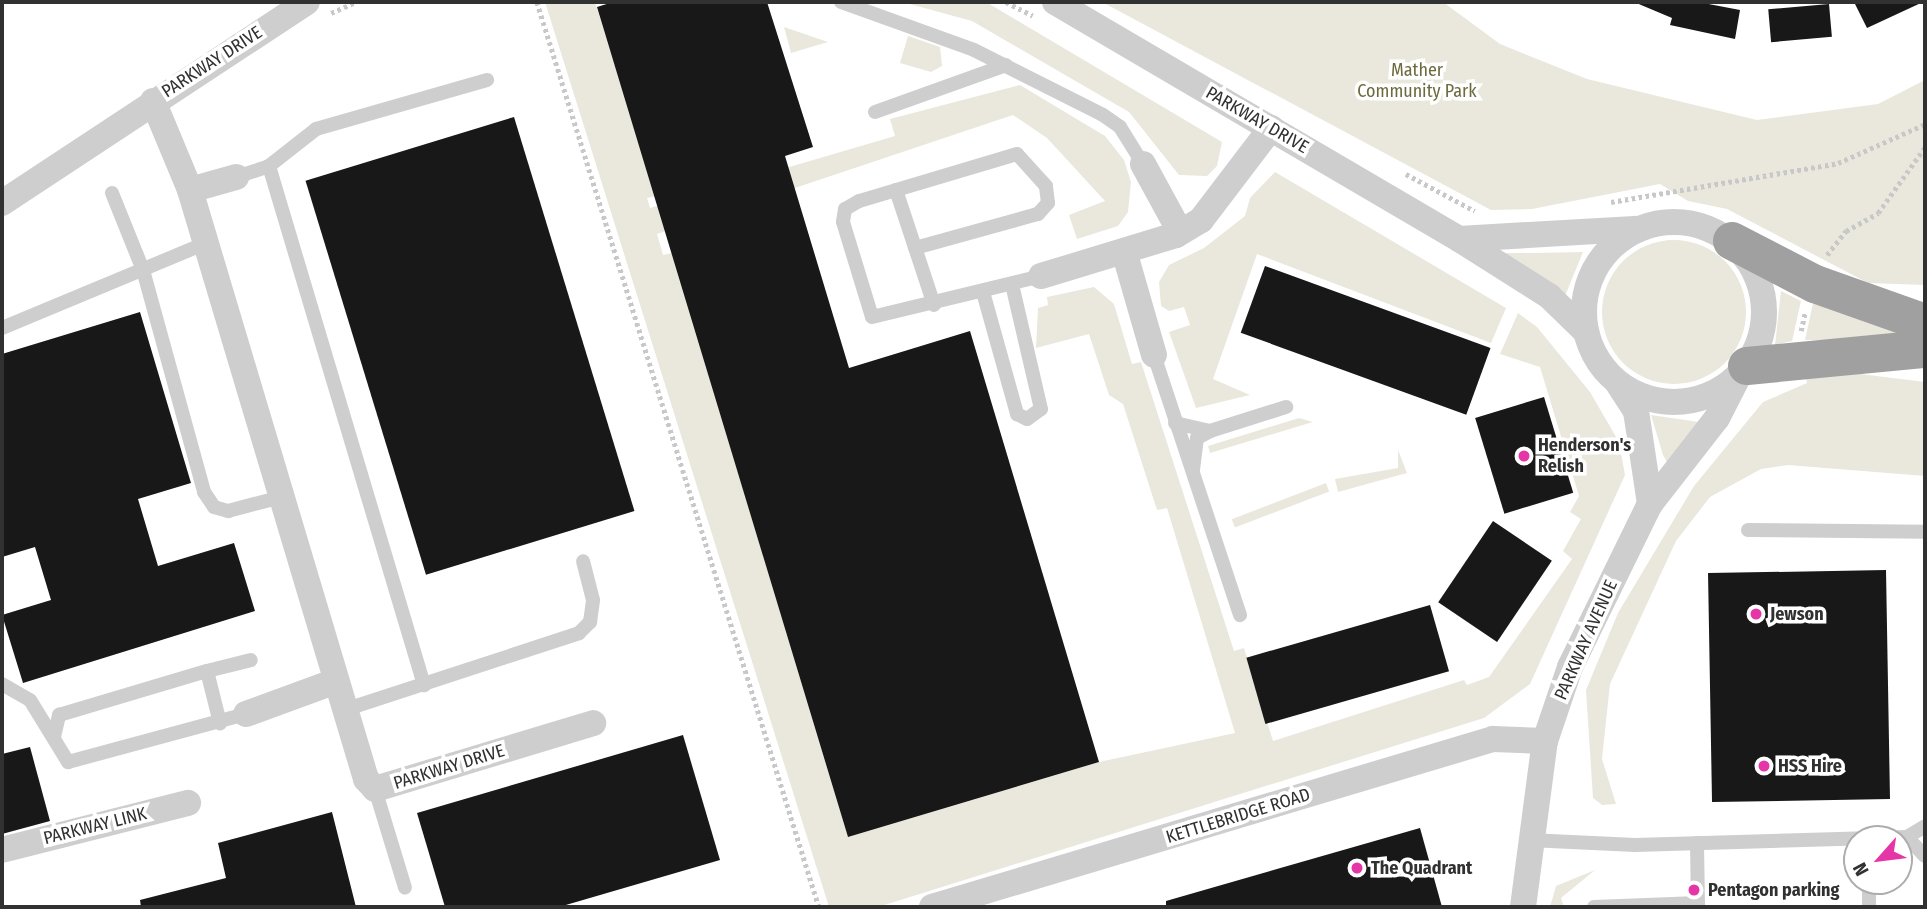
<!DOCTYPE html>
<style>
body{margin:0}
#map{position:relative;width:1927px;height:909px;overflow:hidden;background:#fff;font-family:"Fira Sans Condensed",sans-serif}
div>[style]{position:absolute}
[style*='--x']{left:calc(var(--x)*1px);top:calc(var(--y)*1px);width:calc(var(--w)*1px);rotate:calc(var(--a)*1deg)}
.green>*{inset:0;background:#eae8dc;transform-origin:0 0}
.round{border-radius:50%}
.building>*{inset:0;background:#181818;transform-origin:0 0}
.path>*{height:4.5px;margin-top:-2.25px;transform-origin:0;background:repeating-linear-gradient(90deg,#c8c8c8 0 3.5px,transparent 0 7px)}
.service>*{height:14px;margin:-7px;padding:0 7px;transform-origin:7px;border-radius:7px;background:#cecece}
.minor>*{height:26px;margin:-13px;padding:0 13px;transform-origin:13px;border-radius:13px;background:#cecece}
.minor>.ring{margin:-13px;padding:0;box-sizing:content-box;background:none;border:26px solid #cecece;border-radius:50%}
.trunk>*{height:38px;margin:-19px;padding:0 19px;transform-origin:19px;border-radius:19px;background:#a0a0a0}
.dots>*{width:19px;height:19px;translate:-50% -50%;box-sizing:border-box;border:4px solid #fff;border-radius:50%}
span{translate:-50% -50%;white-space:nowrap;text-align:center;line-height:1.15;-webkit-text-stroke:7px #fff;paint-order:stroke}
.street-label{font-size:18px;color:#313131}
.park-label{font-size:18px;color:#6d6a3d}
.poi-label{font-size:18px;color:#313131;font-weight:700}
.left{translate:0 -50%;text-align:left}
.frame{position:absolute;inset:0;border:4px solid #313131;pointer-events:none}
.north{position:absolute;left:1843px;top:825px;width:70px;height:70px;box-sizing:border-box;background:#fff;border:2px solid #adadad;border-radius:50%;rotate:242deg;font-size:19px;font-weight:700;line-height:28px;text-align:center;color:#313131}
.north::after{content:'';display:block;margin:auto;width:24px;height:32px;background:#e536a8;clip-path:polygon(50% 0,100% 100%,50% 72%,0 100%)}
</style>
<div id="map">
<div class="green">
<div style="clip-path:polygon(545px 2px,595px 2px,656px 196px,647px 198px,650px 208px,895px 136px,890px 119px,1020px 85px,1105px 136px,1124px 160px,1131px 182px,1128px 212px,1118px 226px,1077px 239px,1069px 215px,1105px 201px,1047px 138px,1013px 115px,657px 234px,663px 255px,672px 253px,848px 837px,1099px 762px,1235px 733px,1167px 508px,1157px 510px,1123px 404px,1109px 395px,1089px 334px,1036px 348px,1038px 308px,1048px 305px,1047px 297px,1094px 287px,1114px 304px,1132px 364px,1141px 362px,1234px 651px,1244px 648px,1273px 741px,1464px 680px,1467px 685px,1489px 677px,1572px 559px,1563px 551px,1581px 519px,1570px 512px,1579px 496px,1540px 367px,1500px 354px,1518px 313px,1537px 327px,1590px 392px,1619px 442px,1625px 475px,1530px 684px,1484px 718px,878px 907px,829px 907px)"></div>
<div style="clip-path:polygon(986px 2px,1222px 142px,1217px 166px,1207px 176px,1179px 175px,1129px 112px,972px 21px,906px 3px)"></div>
<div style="clip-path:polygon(1102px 2px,1443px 2px,1500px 44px,1587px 79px,1757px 120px,1878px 104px,1925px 80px,1925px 285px,1868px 283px,1727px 209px,1688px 201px,1660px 184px,1532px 209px,1491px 210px)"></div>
<div style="clip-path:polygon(784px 27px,828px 42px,791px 53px)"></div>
<div style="clip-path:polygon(908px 36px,940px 47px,942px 66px,931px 72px,900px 63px)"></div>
<div style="clip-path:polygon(1275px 172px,1506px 308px,1491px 343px,1257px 254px,1213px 379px,1250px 395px,1196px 408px,1169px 332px,1190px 325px,1184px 307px,1169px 311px,1161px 306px,1159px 282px,1169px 265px,1204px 248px,1245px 216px,1250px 198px)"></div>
<div class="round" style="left:1602px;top:240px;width:144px;height:144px"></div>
<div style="clip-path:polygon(1583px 252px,1565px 296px,1505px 253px,1533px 253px)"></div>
<div style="clip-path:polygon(1781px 291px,1801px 301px,1792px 341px,1775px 345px)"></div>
<div style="clip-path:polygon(1813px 303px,1925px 340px,1805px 340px)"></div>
<div style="clip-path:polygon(1804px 367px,1925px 382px,1925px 476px,1788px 465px,1761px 469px,1710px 497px,1676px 541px,1610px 684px,1602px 759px,1616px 804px,1602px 805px,1593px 798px,1586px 690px,1618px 613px,1694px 486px,1763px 402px,1807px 383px)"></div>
<div style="clip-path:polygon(1651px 415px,1699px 422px,1668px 464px,1663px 455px)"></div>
<div style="clip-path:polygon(1299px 418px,1313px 422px,1210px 453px,1208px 446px)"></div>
<div style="clip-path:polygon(1398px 450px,1407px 473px,1338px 492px,1335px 479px,1398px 468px)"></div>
<div style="left:1326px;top:483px;width:9px;height:101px;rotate:69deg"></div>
<div style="clip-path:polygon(1595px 870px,1561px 898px,1564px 907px,1550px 907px,1556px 886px)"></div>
</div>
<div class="building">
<div style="clip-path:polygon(613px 2px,767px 2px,813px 147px,785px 156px,849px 368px,970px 331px,1099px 762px,848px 837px,597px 7px)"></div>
<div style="clip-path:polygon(1634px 2px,1698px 2px,1740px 10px,1735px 39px,1670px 25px,1672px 18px)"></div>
<div style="clip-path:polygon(1854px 2px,1923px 2px,1867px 28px)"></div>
<div style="left:1829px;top:4px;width:33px;height:61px;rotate:85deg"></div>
<div style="left:514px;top:117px;width:412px;height:218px;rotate:73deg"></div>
<div style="left:1265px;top:266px;width:240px;height:71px;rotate:20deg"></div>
<div style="clip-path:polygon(140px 312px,191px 483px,138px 499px,158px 566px,234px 543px,255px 611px,23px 683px,2px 615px,51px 600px,35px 547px,2px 557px,2px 354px)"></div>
<div style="left:1544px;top:397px;width:100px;height:72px;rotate:73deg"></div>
<div style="left:1493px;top:521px;width:71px;height:98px;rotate:34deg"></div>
<div style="left:1886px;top:570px;width:229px;height:178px;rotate:89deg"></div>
<div style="left:1430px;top:605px;width:69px;height:191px;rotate:74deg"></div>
<div style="clip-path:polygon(683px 735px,720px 860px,559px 907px,445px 907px,417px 813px)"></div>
<div style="clip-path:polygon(30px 747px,50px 821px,2px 834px,2px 754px)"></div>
<div style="clip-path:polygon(332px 812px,356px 907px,141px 907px,140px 900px,226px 878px,218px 843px)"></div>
<div style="clip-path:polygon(1420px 828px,1442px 907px,1166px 907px,1166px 901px)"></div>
</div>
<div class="path">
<div style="--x:537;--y:2;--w:948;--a:72.69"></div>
<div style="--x:1006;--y:2;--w:30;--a:27"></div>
<div style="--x:331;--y:13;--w:27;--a:-24"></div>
<div style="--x:1406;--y:174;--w:78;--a:28.2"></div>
<div style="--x:1611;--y:202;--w:230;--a:-9.7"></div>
<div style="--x:1838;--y:163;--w:95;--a:-24.1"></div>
<div style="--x:1827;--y:255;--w:31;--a:-52"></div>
<div style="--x:1846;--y:231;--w:37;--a:-29"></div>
<div style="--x:1878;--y:213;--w:81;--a:-54.5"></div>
<div style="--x:1801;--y:331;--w:19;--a:-78"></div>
</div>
<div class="service">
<div style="--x:841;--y:2;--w:141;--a:19.8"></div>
<div style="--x:974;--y:50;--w:144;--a:26.7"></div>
<div style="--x:1103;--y:115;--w:21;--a:35"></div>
<div style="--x:1120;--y:127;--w:44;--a:58.1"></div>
<div style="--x:875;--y:112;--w:139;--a:-19.7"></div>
<div style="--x:269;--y:166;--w:542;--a:73.37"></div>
<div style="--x:236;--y:177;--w:35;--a:-18"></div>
<div style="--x:269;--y:166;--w:60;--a:-38.2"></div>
<div style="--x:316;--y:129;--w:178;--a:-16"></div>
<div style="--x:896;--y:190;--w:121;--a:71.7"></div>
<div style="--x:112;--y:193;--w:83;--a:68.1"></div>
<div style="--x:143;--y:270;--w:230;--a:74.6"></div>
<div style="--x:204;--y:492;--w:18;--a:56"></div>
<div style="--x:214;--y:507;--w:15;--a:16"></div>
<div style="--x:228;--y:511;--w:55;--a:-14.8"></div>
<div style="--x:915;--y:248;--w:128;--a:-15.5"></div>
<div style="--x:1038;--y:214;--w:15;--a:-48"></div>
<div style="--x:1048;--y:203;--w:17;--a:-97"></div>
<div style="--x:1046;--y:186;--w:43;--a:-132.2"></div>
<div style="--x:1017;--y:154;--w:165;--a:163.4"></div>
<div style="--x:859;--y:201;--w:16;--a:150"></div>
<div style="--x:845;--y:209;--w:13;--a:99"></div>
<div style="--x:843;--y:222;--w:99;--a:73"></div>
<div style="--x:872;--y:317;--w:174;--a:-13.6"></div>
<div style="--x:983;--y:292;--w:127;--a:74.4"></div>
<div style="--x:1017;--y:414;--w:11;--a:27"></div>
<div style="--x:1027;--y:419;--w:17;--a:-36"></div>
<div style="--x:1041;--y:409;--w:128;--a:-103.1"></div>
<div style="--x:2;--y:328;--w:221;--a:-22.6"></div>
<div style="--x:1154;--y:355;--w:274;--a:71.7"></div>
<div style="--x:1175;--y:423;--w:36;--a:13"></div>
<div style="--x:1210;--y:431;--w:80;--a:-17.5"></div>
<div style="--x:1193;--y:470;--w:32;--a:-83"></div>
<div style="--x:1197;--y:438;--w:15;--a:-28"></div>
<div style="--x:1748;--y:530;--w:177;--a:0.6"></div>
<div style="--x:207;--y:671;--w:45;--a:-14"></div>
<div style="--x:2;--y:684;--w:32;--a:30"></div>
<div style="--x:30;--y:700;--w:73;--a:58.5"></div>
<div style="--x:68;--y:762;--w:184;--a:-15.1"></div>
<div style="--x:344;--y:710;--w:247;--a:-18.1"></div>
<div style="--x:579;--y:633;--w:16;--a:-45"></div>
<div style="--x:590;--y:622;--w:22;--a:-82"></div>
<div style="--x:593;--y:600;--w:40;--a:-104.4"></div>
<div style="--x:54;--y:737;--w:23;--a:-77"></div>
<div style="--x:59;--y:715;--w:154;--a:-16.6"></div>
<div style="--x:207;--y:671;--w:54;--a:76"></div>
<div style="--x:375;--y:789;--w:103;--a:73.1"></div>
<div style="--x:1907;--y:837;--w:26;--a:47"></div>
<div style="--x:1529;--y:840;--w:106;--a:2.7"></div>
<div style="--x:1635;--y:845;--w:272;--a:-1.7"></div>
<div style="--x:1907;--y:837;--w:21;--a:-31"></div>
<div style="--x:1697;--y:843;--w:64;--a:89.1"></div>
<div style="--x:1869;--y:881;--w:26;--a:90"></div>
<div style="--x:1594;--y:907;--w:104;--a:-2.2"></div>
</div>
<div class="minor">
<div style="--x:1055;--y:2;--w:468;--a:30.4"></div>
<div style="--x:1459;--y:239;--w:107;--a:32.3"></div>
<div style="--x:1549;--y:296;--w:52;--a:44.2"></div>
<div style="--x:153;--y:101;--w:96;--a:67.4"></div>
<div style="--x:190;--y:190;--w:615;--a:73.36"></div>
<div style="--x:366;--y:779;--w:13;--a:48"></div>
<div style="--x:375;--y:789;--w:228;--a:-16.8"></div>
<div style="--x:1143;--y:164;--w:77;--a:61.4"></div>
<div style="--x:190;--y:190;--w:48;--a:-15.8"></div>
<div style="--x:2;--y:203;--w:365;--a:-33.4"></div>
<div class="ring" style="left:1584px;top:222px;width:154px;height:154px"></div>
<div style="--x:1459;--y:239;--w:176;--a:-3.3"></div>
<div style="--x:1124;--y:251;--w:108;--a:73.9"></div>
<div style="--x:1041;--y:276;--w:141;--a:-16.9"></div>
<div style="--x:1176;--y:235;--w:29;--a:-31"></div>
<div style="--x:1201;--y:220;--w:116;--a:-52.7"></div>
<div style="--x:1619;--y:385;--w:31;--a:57"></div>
<div style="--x:1636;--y:411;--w:94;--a:81.4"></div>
<div style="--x:246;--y:714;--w:96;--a:-20.1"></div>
<div style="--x:2;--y:850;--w:192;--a:-14.2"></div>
<div style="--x:932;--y:907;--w:586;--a:-16.67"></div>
<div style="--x:1493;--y:739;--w:52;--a:2.2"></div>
<div style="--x:1523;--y:907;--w:167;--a:-82.5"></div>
<div style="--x:1545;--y:741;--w:78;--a:-71.3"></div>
<div style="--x:1570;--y:667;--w:182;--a:-63.9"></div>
<div style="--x:1650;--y:504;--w:109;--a:-52.1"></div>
<div style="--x:1717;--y:418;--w:48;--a:-62.9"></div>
</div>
<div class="trunk">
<div style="--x:1732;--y:241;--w:93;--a:27.4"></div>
<div style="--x:1815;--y:284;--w:117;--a:19.5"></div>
<div style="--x:1747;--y:366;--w:179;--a:-5.5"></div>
</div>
<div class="dots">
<div style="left:1524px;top:456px;background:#e536a8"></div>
<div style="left:1756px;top:614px;background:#e536a8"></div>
<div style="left:1764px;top:766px;background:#e536a8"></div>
<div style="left:1357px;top:868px;background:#e536a8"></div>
<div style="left:1694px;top:890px;background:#e536a8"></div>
</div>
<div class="street-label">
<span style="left:212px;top:62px;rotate:-33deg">PARKWAY DRIVE</span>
<span style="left:1257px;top:120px;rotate:30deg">PARKWAY DRIVE</span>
<span style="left:1586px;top:640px;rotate:-66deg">PARKWAY AVENUE</span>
<span style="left:449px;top:767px;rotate:-17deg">PARKWAY DRIVE</span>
<span style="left:1238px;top:816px;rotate:-17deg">KETTLEBRIDGE ROAD</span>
<span style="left:95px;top:826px;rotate:-14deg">PARKWAY LINK</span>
</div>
<div class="park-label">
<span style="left:1417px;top:81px">Mather<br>Community Park</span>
</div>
<div class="poi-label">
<span class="left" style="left:1538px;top:456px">Henderson's<br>Relish</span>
<span class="left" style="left:1770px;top:614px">Jewson</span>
<span class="left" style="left:1778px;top:766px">HSS Hire</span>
<span class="left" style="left:1371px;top:868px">The Quadrant</span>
<span class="left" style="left:1708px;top:890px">Pentagon parking</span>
</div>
<div class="frame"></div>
<div class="north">N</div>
</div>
